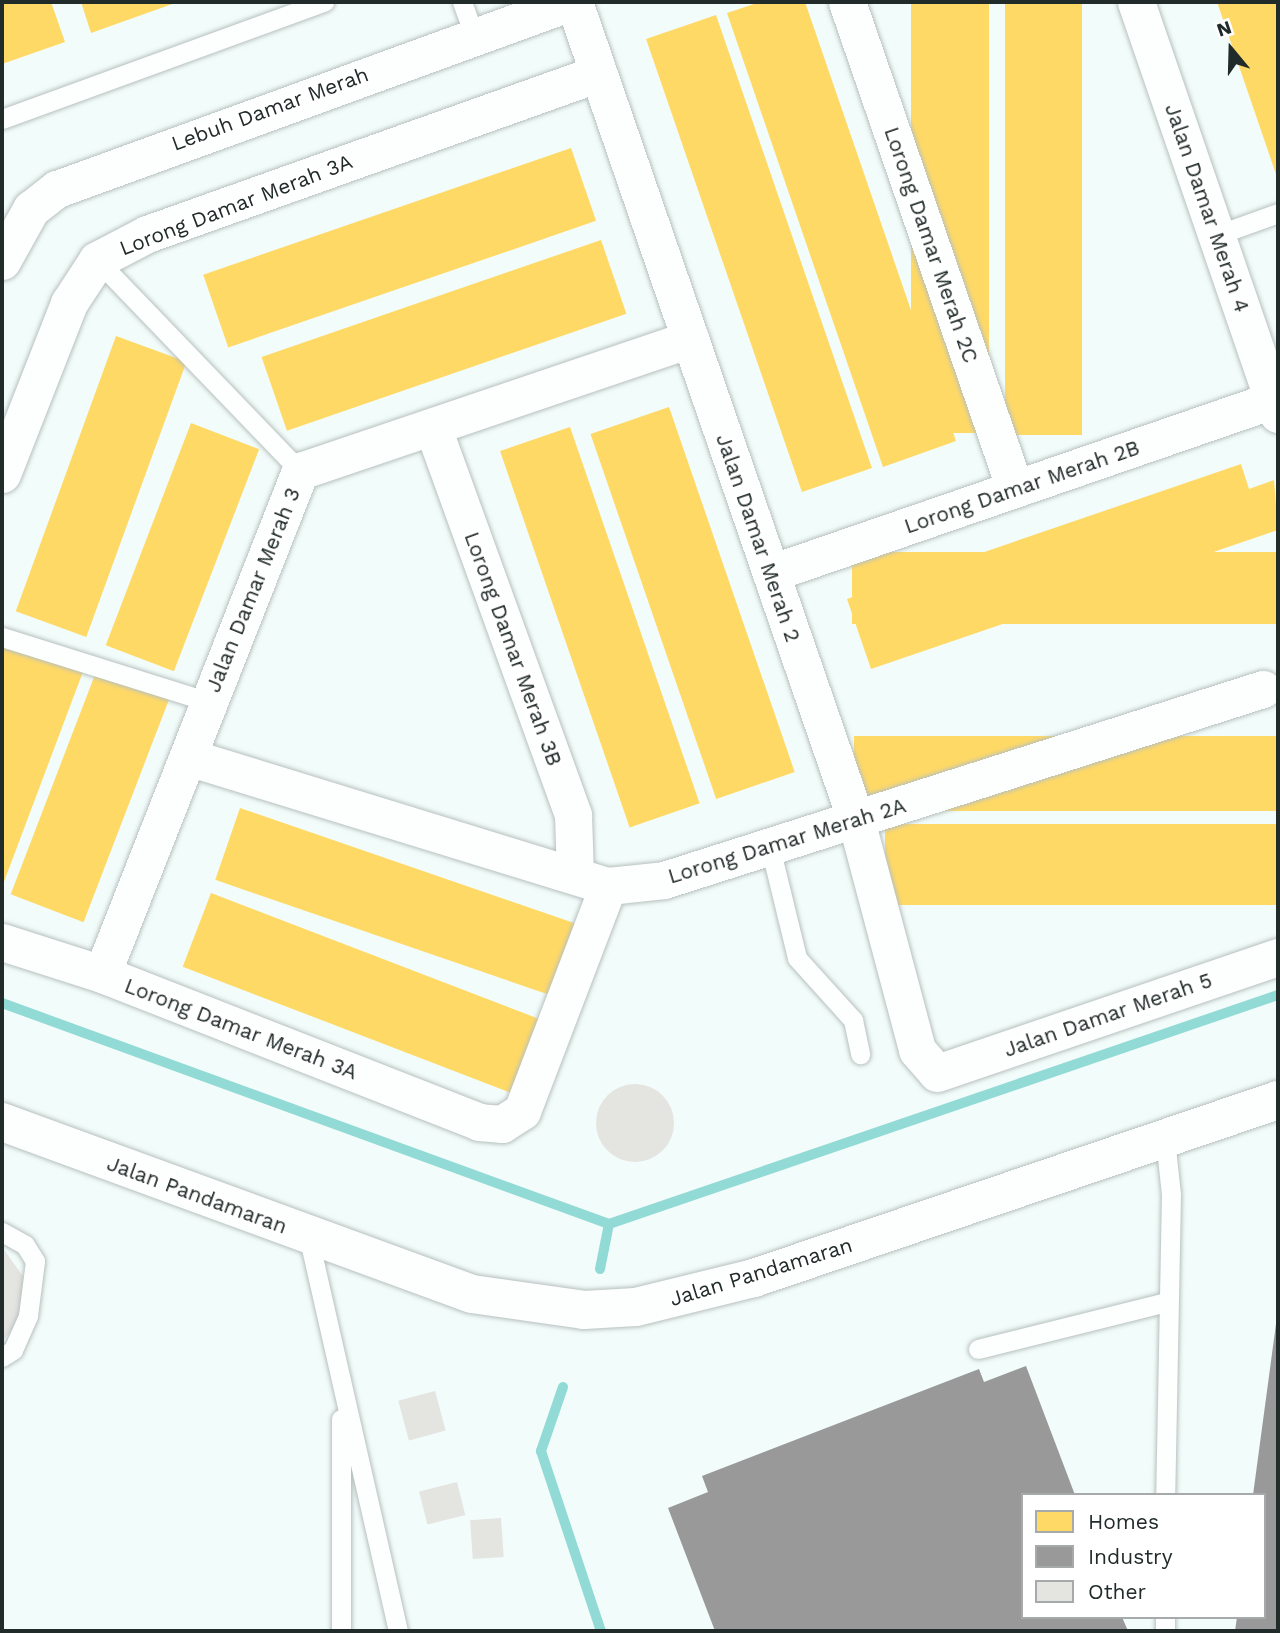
<!DOCTYPE html>
<style>
body{margin:0}
#map{position:relative;width:1280px;height:1633px;overflow:hidden;background:#f2fcfa;font-family:"Work Sans",sans-serif}
div>[style]{position:absolute}
[style*='--x']{left:calc(var(--x)*1px);top:calc(var(--y)*1px);width:calc(var(--w)*1px);rotate:calc(var(--a)*1deg)}
.homes>*{inset:0;background:#ffd966;transform-origin:0 0}
.industry>*{inset:0;background:#999}
.stream>*{height:10px;margin:-5px;padding:0 5px;transform-origin:5px;border-radius:5px;background:#92dad5}
.building>*{inset:0;background:#e4e4e1;transform-origin:0 0}
.round{border-radius:50%}
.roads{filter:drop-shadow(0 0 2px #b7c0bf) drop-shadow(0 0 2px #b7c0bf)}
.service>*{height:19px;margin:-9.5px;padding:0 9.5px;transform-origin:9.5px;border-radius:9.5px;background:#fdfffe}
.minor>*{height:37px;margin:-18.5px;padding:0 18.5px;transform-origin:18.5px;border-radius:18.5px;background:#fdfffe}
.secondary>*{height:38px;margin:-19px;padding:0 19px;transform-origin:19px;border-radius:19px;background:#fdfffe}
span{translate:-50% -50%;white-space:nowrap;text-align:center;line-height:1.15;-webkit-text-stroke:7px #fff;paint-order:stroke}
.street-label{font-size:21px;color:#212b2a}
.frame{position:absolute;inset:0;border:4px solid #212b2a;pointer-events:none}
.legend{position:absolute;left:1021px;top:1493px;width:245px;height:126px;box-sizing:border-box;background:#fff;border:2px solid #a6aaaa;margin:0;padding:9px 12px;list-style:none;font-size:21px;color:#212b2a}
.legend li{display:flex;align-items:center;gap:14px;height:35px}
.legend b{width:35px;border:2px solid #a6aaaa}
.north{position:absolute;left:1196px;top:14px;width:70px;height:70px;-webkit-text-stroke:5px #fff;paint-order:stroke;rotate:341deg;font-size:19px;font-weight:700;line-height:28px;text-align:center;color:#212b2a}
.north::after{content:'';display:block;margin:auto;width:24px;height:32px;background:#212b2a;clip-path:polygon(50% 0,100% 100%,50% 72%,0 100%)}
</style>
<div id="map">
<div class="homes">
<div style="clip-path:polygon(2px 2px,51px 2px,65px 42px,2px 64px)"></div>
<div style="clip-path:polygon(81px 2px,178px 2px,91px 33px)"></div>
<div style="clip-path:polygon(760px 2px,805px 2px,956px 441px,883px 467px,727px 13px)"></div>
<div style="left:911px;top:2px;width:78px;height:431px"></div>
<div style="left:1005px;top:2px;width:77px;height:433px"></div>
<div style="clip-path:polygon(1217px 2px,1278px 2px,1278px 180px)"></div>
<div style="left:716px;top:15px;width:479px;height:74px;rotate:71deg"></div>
<div style="left:571px;top:148px;width:77px;height:389px;rotate:71deg"></div>
<div style="left:601px;top:240px;width:78px;height:359px;rotate:71deg"></div>
<div style="left:116px;top:336px;width:75px;height:293px;rotate:20deg"></div>
<div style="left:669px;top:407px;width:386px;height:83px;rotate:71deg"></div>
<div style="left:191px;top:423px;width:73px;height:238px;rotate:21deg"></div>
<div style="left:570px;top:427px;width:398px;height:74px;rotate:71deg"></div>
<div style="clip-path:polygon(1241px 464px,1249px 489px,1274px 480px,1278px 530px,871px 669px,847px 599px)"></div>
<div style="left:1278px;top:552px;width:72px;height:426px;rotate:90deg"></div>
<div style="clip-path:polygon(6px 641px,84px 669px,2px 887px,2px 651px)"></div>
<div style="left:96px;top:672px;width:78px;height:238px;rotate:21deg"></div>
<div style="left:1278px;top:736px;width:75px;height:424px;rotate:90deg"></div>
<div style="left:240px;top:808px;width:357px;height:76px;rotate:19deg"></div>
<div style="left:1278px;top:824px;width:81px;height:393px;rotate:90deg"></div>
<div style="left:211px;top:893px;width:354px;height:79px;rotate:21deg"></div>
</div>
<div class="industry">
<div style="clip-path:polygon(1278px 1309px,1278px 1631px,1235px 1631px,1237px 1617px,1264px 1617px,1264px 1495px,1253px 1495px)"></div>
<div style="clip-path:polygon(1026px 1366px,1075px 1495px,1023px 1495px,1023px 1617px,1122px 1617px,1128px 1631px,715px 1631px,668px 1508px,708px 1492px,702px 1476px,979px 1369px,984px 1382px)"></div>
</div>
<div class="stream">
<div style="--x:2;--y:1003;--w:646;--a:20.01"></div>
<div style="--x:609;--y:1224;--w:707;--a:-18.9"></div>
<div style="--x:600;--y:1269;--w:46;--a:-78.7"></div>
<div style="--x:563;--y:1387;--w:68;--a:109"></div>
<div style="--x:541;--y:1451;--w:190;--a:71.6"></div>
</div>
<div class="building">
<div class="round" style="left:596px;top:1084px;width:78px;height:78px"></div>
<div style="clip-path:polygon(2px 1247px,25px 1279px,24px 1313px,2px 1342px)"></div>
<div style="left:435px;top:1391px;width:41px;height:38px;rotate:75deg"></div>
<div style="left:457px;top:1482px;width:34px;height:39px;rotate:76deg"></div>
<div style="left:501px;top:1518px;width:39px;height:31px;rotate:86deg"></div>
</div>
<div class="roads">
<div class="service">
<div style="--x:462;--y:2;--w:35;--a:70"></div>
<div style="--x:2;--y:119;--w:343;--a:-20"></div>
<div style="--x:1217;--y:235;--w:65;--a:-19.8"></div>
<div style="--x:97;--y:260;--w:293;--a:46.1"></div>
<div style="--x:2;--y:637;--w:217;--a:17.4"></div>
<div style="--x:770;--y:847;--w:114;--a:76.3"></div>
<div style="--x:797;--y:958;--w:84;--a:47.9"></div>
<div style="--x:853;--y:1020;--w:35;--a:78"></div>
<div style="--x:1165;--y:1139;--w:55;--a:83.8"></div>
<div style="--x:1171;--y:1194;--w:301;--a:91.1"></div>
<div style="--x:2;--y:1232;--w:26;--a:29"></div>
<div style="--x:25;--y:1245;--w:19;--a:58"></div>
<div style="--x:35;--y:1261;--w:55;--a:97.3"></div>
<div style="--x:28;--y:1316;--w:37;--a:114"></div>
<div style="--x:13;--y:1350;--w:13;--a:148"></div>
<div style="--x:308;--y:1235;--w:406;--a:77.2"></div>
<div style="--x:978;--y:1349;--w:195;--a:-14"></div>
<div style="--x:341;--y:1631;--w:212;--a:-90"></div>
<div style="--x:1165;--y:1631;--w:14;--a:-90"></div>
</div>
<div class="minor">
<div style="--x:574;--y:2;--w:865;--a:70.98"></div>
<div style="--x:856;--y:820;--w:238;--a:75.1"></div>
<div style="--x:917;--y:1050;--w:30;--a:49"></div>
<div style="--x:937;--y:1073;--w:360;--a:-18.8"></div>
<div style="--x:847;--y:2;--w:515;--a:70.97"></div>
<div style="--x:1136;--y:2;--w:436;--a:71"></div>
<div style="--x:2;--y:261;--w:60;--a:-60.9"></div>
<div style="--x:31;--y:209;--w:33;--a:-38"></div>
<div style="--x:57;--y:189;--w:547;--a:-19.99"></div>
<div style="--x:433;--y:428;--w:412;--a:70.1"></div>
<div style="--x:573;--y:815;--w:60;--a:88.1"></div>
<div style="--x:2;--y:474;--w:184;--a:-68.6"></div>
<div style="--x:69;--y:303;--w:51;--a:-56.9"></div>
<div style="--x:97;--y:260;--w:56;--a:-27.5"></div>
<div style="--x:147;--y:234;--w:479;--a:-19.6"></div>
<div style="--x:771;--y:573;--w:531;--a:-19.02"></div>
<div style="--x:188;--y:757;--w:439;--a:17.1"></div>
<div style="--x:608;--y:886;--w:56;--a:-6.1"></div>
<div style="--x:664;--y:880;--w:629;--a:-17.69"></div>
<div style="--x:2;--y:942;--w:105;--a:17.7"></div>
<div style="--x:102;--y:974;--w:405;--a:21.4"></div>
<div style="--x:479;--y:1122;--w:23;--a:5"></div>
<div style="--x:502;--y:1124;--w:24;--a:-33"></div>
<div style="--x:522;--y:1111;--w:241;--a:-69.1"></div>
<div style="--x:102;--y:974;--w:541;--a:-68.51"></div>
<div style="--x:300;--y:471;--w:412;--a:-18.7"></div>
</div>
<div class="secondary">
<div style="--x:2;--y:1122;--w:500;--a:20.1"></div>
<div style="--x:472;--y:1294;--w:113;--a:8.1"></div>
<div style="--x:584;--y:1310;--w:52;--a:-3.3"></div>
<div style="--x:636;--y:1307;--w:122;--a:-13.8"></div>
<div style="--x:754;--y:1278;--w:553;--a:-18.76"></div>
</div>
</div>
<div class="street-label">
<span style="left:270px;top:109px;rotate:-20deg">Lebuh Damar Merah</span>
<span style="left:236px;top:205px;rotate:-21deg">Lorong Damar Merah 3A</span>
<span style="left:1207px;top:208px;rotate:71deg">Jalan Damar Merah 4</span>
<span style="left:931px;top:245px;rotate:71deg">Lorong Damar Merah 2C</span>
<span style="left:1022px;top:487px;rotate:-19deg">Lorong Damar Merah 2B</span>
<span style="left:758px;top:538px;rotate:71deg">Jalan Damar Merah 2</span>
<span style="left:253px;top:590px;rotate:-68deg">Jalan Damar Merah 3</span>
<span style="left:513px;top:649px;rotate:70deg">Lorong Damar Merah 3B</span>
<span style="left:787px;top:841px;rotate:-17deg">Lorong Damar Merah 2A</span>
<span style="left:1108px;top:1015px;rotate:-19deg">Jalan Damar Merah 5</span>
<span style="left:241px;top:1029px;rotate:21deg">Lorong Damar Merah 3A</span>
<span style="left:197px;top:1195px;rotate:20deg">Jalan Pandamaran</span>
<span style="left:761px;top:1272px;rotate:-17deg">Jalan Pandamaran</span>
</div>
<div class="frame"></div>
<ul class="legend">
<li><b style="height:19px;background:#ffd966"></b>Homes</li>
<li><b style="height:19px;background:#999"></b>Industry</li>
<li><b style="height:19px;background:#e4e4e1"></b>Other</li>
</ul>
<div class="north">N</div>
</div>
